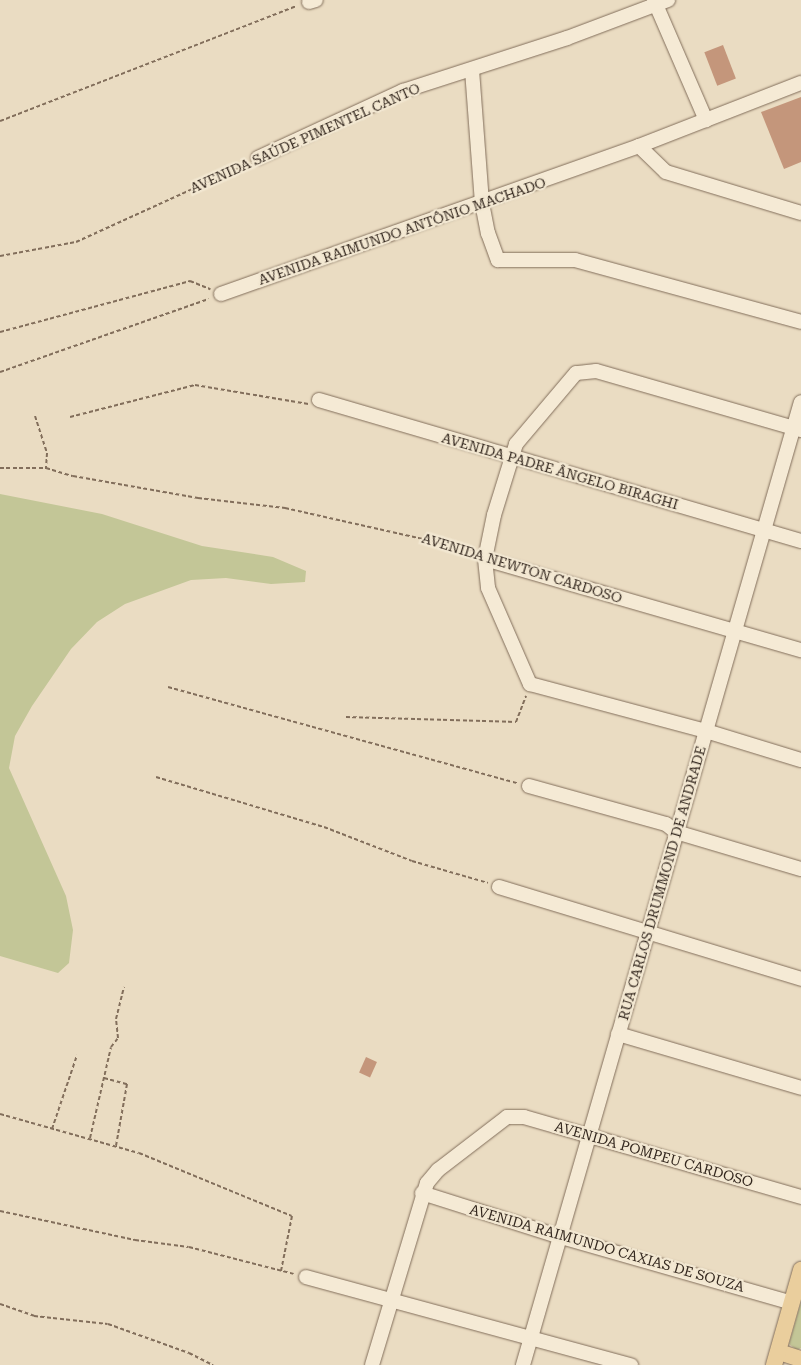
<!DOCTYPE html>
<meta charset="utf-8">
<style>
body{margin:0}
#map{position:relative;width:801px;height:1365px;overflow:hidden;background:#eadcc2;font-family:"Roboto Serif",serif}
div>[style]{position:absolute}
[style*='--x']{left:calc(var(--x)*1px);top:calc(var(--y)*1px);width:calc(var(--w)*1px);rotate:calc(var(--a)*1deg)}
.green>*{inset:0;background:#c3c697}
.building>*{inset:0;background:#c4967b;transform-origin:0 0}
.path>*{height:2px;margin-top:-1px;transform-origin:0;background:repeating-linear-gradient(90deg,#826e5b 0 4px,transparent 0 6.5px)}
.roads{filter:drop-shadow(0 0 1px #826e5b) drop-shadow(0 0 1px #826e5b)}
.minor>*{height:14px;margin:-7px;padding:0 7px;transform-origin:7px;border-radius:7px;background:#f5ead5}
.major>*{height:16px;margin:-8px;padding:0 8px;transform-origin:8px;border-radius:8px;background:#eace9d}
span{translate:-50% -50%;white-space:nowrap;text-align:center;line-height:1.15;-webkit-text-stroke:4.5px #f2e7d1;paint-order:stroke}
.street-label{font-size:14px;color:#33271e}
</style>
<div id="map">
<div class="green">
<div style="clip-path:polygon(0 494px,102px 514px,202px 546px,273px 557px,306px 571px,305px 582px,271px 584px,226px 578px,191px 580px,125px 604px,97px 622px,71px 649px,32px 706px,15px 736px,9px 768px,66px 896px,73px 930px,69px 963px,58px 973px,0 956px)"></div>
<div style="clip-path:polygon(801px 1302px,801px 1348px,797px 1350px,789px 1344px)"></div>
</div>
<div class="building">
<div style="left:723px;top:45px;width:36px;height:20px;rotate:69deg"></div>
<div style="clip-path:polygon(801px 97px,801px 162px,784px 169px,761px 112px)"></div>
<div style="left:366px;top:1057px;width:12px;height:17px;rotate:24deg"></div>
</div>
<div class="path">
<div style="--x:0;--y:121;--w:318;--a:-21.2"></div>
<div style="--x:0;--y:256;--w:77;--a:-10.4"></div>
<div style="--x:76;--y:242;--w:188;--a:-24.5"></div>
<div style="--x:0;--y:332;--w:197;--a:-15"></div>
<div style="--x:190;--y:281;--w:22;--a:22"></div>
<div style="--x:0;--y:372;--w:221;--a:-19.3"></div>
<div style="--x:35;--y:416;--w:39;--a:72"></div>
<div style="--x:47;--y:453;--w:15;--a:94"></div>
<div style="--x:70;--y:417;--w:129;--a:-14.4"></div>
<div style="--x:195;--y:385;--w:115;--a:9.5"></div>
<div style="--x:0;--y:468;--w:46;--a:0"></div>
<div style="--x:46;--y:468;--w:28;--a:17"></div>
<div style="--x:73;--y:476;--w:127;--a:10"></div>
<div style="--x:198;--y:498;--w:88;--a:6.6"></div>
<div style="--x:285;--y:508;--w:196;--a:12.7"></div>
<div style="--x:168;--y:687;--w:362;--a:15.4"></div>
<div style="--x:346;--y:717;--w:170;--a:1.7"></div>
<div style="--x:516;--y:722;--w:28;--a:-69"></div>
<div style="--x:156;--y:777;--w:175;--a:16.6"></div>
<div style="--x:324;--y:827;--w:94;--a:21.1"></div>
<div style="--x:412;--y:861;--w:79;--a:16.1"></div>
<div style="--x:104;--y:1078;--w:24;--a:15"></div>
<div style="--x:127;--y:1084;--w:63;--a:100.1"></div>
<div style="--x:0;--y:1114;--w:144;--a:15.7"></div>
<div style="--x:139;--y:1153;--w:165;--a:22.4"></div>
<div style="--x:292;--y:1216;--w:56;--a:101.3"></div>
<div style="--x:52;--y:1129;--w:78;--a:-71.3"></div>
<div style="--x:90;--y:1138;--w:93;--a:-77"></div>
<div style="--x:111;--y:1047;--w:11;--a:-52"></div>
<div style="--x:118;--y:1038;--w:19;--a:-96"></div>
<div style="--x:116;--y:1019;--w:33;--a:-76"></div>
<div style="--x:0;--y:1211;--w:138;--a:12.1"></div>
<div style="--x:135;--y:1240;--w:54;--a:7.4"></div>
<div style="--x:189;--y:1247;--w:108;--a:14.4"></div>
<div style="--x:0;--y:1304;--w:36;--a:19"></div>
<div style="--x:34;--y:1316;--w:74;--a:6.2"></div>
<div style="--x:108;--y:1324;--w:86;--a:19.7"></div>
<div style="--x:189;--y:1353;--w:27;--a:27"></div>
</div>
<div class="roads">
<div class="minor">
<div style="--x:654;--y:0;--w:131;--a:66.6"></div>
<div style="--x:309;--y:2;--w:7;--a:-16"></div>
<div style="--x:472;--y:70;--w:133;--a:85.7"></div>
<div style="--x:482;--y:203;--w:31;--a:79"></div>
<div style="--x:488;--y:233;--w:29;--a:70"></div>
<div style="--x:498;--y:260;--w:77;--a:0"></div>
<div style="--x:575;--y:260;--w:234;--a:15.3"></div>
<div style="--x:639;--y:146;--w:37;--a:44"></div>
<div style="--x:666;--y:172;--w:141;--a:16.9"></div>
<div style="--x:258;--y:158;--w:160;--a:-24.8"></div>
<div style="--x:403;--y:91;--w:172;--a:-17.9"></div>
<div style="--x:567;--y:38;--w:108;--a:-20.6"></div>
<div style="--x:221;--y:294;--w:443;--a:-19.5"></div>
<div style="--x:639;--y:146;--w:174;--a:-21.3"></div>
<div style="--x:319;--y:400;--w:502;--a:16.31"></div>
<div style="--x:801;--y:430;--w:213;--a:-163.9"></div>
<div style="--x:596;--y:371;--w:20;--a:174"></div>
<div style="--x:576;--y:373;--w:93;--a:130.2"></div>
<div style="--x:516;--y:444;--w:74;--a:107.2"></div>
<div style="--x:494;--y:515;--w:45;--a:101.6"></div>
<div style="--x:485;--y:559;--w:29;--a:84"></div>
<div style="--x:488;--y:588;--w:105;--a:66.4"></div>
<div style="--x:530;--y:684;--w:182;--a:15"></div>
<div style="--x:706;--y:731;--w:99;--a:17"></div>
<div style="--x:485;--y:559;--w:329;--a:16.1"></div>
<div style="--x:529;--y:786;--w:142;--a:15.5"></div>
<div style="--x:666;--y:824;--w:13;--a:39"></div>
<div style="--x:676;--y:832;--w:130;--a:16.5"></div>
<div style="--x:499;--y:887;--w:316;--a:16.9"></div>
<div style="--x:618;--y:1034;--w:191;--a:16.4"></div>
<div style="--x:422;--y:1193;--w:146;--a:17.6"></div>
<div style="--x:561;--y:1237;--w:240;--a:15.9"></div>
<div style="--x:306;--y:1277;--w:337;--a:15.2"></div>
<div style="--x:372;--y:1365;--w:190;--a:-73.2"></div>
<div style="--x:427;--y:1183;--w:17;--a:-50"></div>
<div style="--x:438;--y:1170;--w:87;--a:-37.5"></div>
<div style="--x:507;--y:1117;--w:17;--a:0"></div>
<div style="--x:524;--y:1117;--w:288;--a:16.1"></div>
<div style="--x:523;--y:1365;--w:1002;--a:-73.9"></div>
</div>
<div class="major">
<div style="--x:779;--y:1352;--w:23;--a:18"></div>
<div style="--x:774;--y:1365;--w:99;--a:-74.1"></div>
</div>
</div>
<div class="street-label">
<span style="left:305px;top:138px;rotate:-24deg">AVENIDA SAÚDE PIMENTEL CANTO</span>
<span style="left:402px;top:231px;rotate:-19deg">AVENIDA RAIMUNDO ANTÔNIO MACHADO</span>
<span style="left:560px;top:471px;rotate:16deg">AVENIDA PADRE ÂNGELO BIRAGHI</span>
<span style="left:522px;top:568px;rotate:17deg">AVENIDA NEWTON CARDOSO</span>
<span style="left:662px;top:883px;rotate:-74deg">RUA CARLOS DRUMMOND DE ANDRADE</span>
<span style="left:654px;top:1154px;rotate:16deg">AVENIDA POMPEU CARDOSO</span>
<span style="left:607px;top:1248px;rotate:16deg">AVENIDA RAIMUNDO CAXIAS DE SOUZA</span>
</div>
</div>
